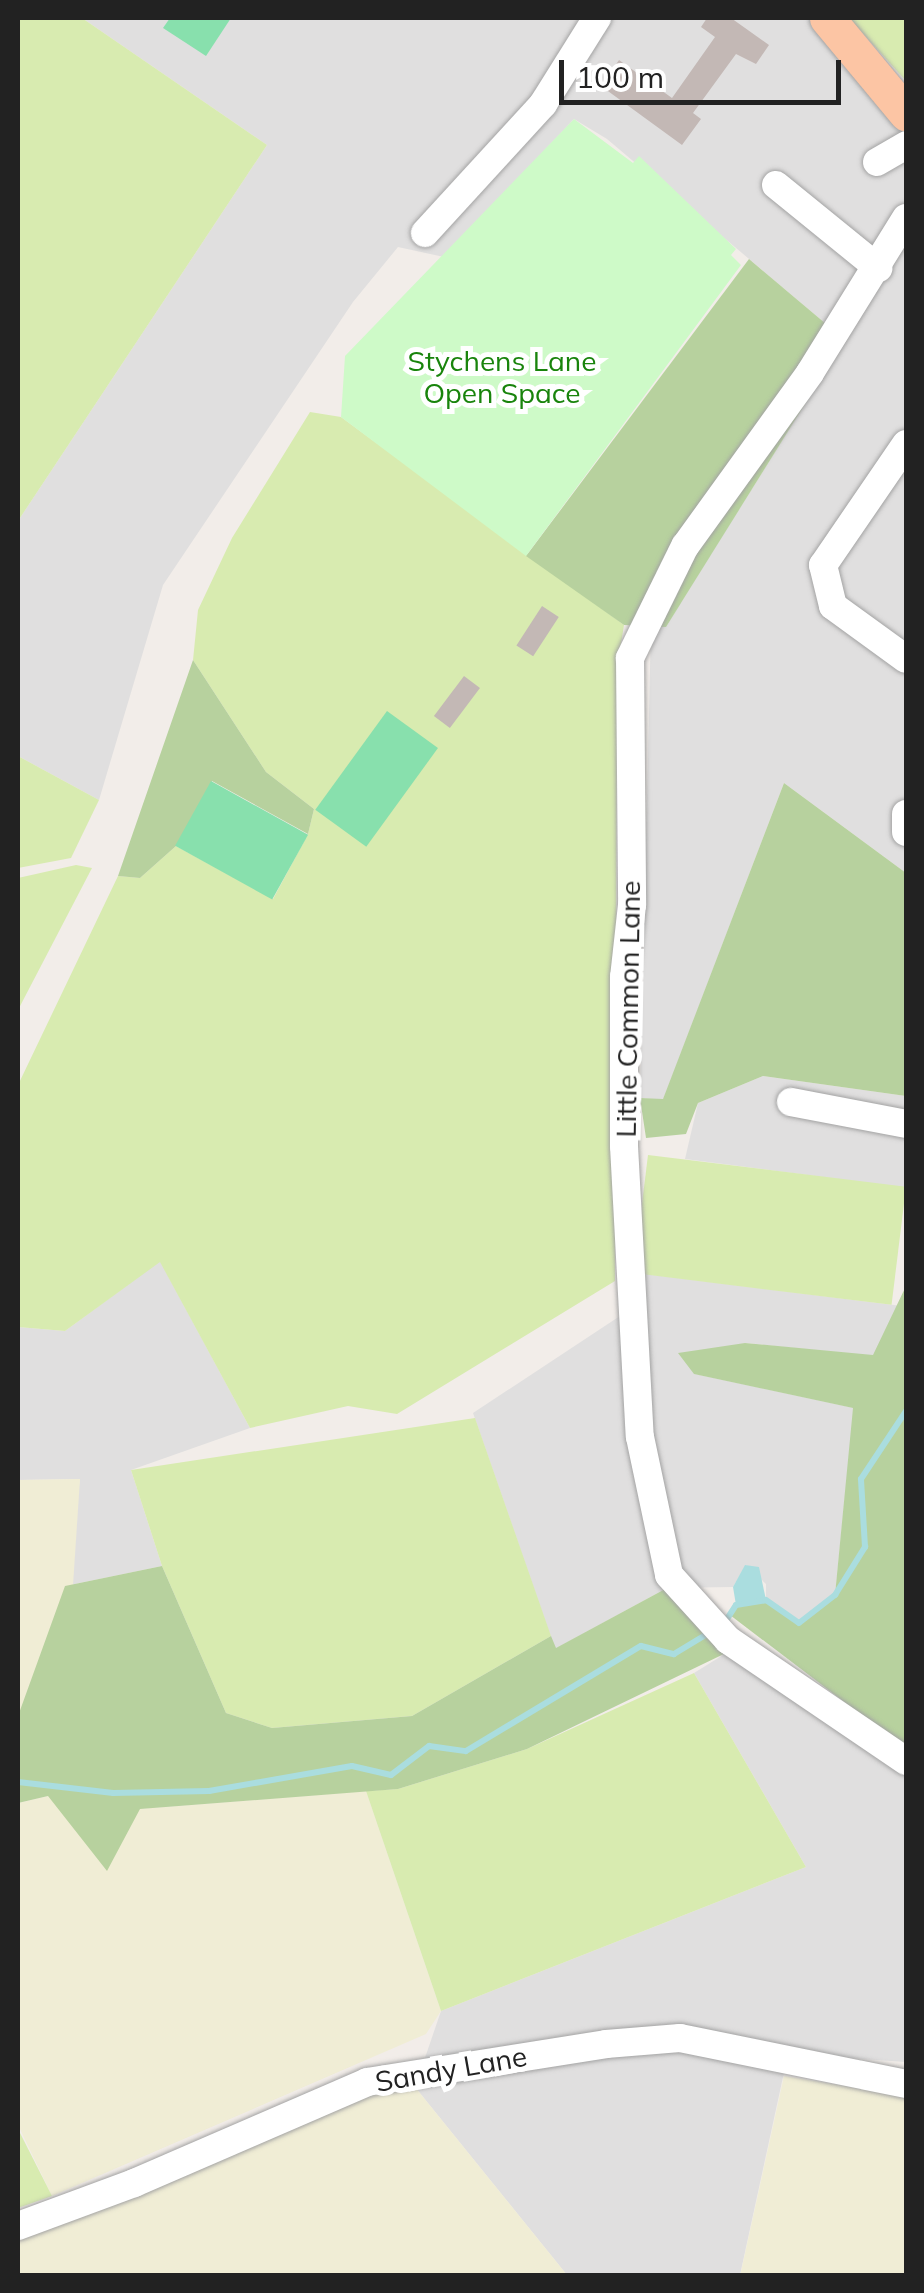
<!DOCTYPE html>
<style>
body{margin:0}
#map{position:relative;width:924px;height:2293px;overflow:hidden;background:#f2ede9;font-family:Mulish,sans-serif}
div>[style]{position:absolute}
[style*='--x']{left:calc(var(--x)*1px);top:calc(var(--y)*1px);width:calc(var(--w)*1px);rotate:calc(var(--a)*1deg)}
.residential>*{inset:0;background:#e0dfdf}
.farmland>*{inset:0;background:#f0edd5}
.grass>*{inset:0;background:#d8ebb0;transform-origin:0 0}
.forest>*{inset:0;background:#b7d19e}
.park>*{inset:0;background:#cefac8}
.pitch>*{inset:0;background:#88e0ad;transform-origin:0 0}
.water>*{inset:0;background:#aadddf}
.stream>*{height:6px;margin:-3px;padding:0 3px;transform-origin:3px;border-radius:3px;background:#aadddf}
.building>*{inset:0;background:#c3b8b5;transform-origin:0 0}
.roads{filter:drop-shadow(0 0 2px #a3a3a3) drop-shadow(0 0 2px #a3a3a3)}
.minor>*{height:28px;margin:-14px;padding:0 14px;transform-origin:14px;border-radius:14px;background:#fff}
.major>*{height:35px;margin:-17.5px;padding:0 17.5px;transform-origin:17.5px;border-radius:17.5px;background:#fcc5a4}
span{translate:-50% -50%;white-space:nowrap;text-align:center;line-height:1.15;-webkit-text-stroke:10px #fff;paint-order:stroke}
.park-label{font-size:28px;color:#19840c}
.street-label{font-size:28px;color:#222}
.frame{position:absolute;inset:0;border:20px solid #222;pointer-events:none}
.scale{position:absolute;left:559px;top:60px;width:282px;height:45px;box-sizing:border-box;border:5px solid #222;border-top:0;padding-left:12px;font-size:30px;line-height:35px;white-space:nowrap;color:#222;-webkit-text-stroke:8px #fff;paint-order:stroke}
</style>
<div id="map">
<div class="residential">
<div style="clip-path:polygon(82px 18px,831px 18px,890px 118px,906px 134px,906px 873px,784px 783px,663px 1100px,640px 1098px,651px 626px,666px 626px,845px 340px,607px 139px,574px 119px,444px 257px,398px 247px,353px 302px,163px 585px,99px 800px,18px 756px,18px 521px,267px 145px)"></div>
<div style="clip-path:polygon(763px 1076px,906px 1096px,906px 1188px,685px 1159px,698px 1103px)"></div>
<div style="clip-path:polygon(160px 1261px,250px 1428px,131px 1470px,162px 1566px,65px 1586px,80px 1479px,18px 1480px,18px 1327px,65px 1331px)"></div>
<div style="clip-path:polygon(646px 1274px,902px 1306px,874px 1356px,746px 1343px,695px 1374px,854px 1408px,835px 1595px,799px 1623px,766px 1600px,766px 1584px,746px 1565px,733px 1587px,667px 1588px,555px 1649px,473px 1413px,623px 1314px)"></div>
<div style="clip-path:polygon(728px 1652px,906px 1771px,906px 2062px,788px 2054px,740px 2275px,567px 2275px,415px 2087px,441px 2011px,806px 1867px,694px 1673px)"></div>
</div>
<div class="farmland">
<div style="clip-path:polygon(80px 1479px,73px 1585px,18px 1719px,18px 1480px)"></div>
<div style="clip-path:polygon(366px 1791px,441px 2011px,426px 2034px,52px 2196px,18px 2125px,18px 1803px,48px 1796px,139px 1809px)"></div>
<div style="clip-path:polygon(784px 2076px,906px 2096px,906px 2275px,740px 2276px)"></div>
<div style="clip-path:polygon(415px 2087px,567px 2275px,18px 2276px,18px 2237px,377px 2092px)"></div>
</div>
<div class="grass">
<div style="clip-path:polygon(18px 18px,82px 18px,267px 145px,18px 521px)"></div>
<div style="clip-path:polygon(849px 18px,906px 18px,906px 81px)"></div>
<div style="clip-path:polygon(310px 412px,341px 417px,624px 625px,617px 668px,615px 1281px,397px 1414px,348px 1406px,250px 1428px,160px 1262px,65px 1331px,18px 1327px,18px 1085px,118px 876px,140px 878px,176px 846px,273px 899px,308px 834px,314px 809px,266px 772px,193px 660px,198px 610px,232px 538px)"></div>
<div style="clip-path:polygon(18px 756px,99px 800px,71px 858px,18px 868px)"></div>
<div style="clip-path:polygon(76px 865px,92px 868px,18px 1010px,18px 878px)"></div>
<div style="left:648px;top:1155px;width:260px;height:119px;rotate:7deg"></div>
<div style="clip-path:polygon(475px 1418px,551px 1636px,412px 1716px,272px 1728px,226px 1713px,162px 1566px,131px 1470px)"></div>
<div style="clip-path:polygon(694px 1673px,806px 1867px,441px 2011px,366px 1791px,398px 1789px,527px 1749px)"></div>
<div style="clip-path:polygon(18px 2129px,52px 2196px,18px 2208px)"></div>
</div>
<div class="forest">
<div style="clip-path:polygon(749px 259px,845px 340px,666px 627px,624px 625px,526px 556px)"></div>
<div style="clip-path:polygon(193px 660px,266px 772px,314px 809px,308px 834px,212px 781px,176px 846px,140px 878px,118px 876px)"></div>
<div style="clip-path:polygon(784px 783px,906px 873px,906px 1096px,763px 1076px,698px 1103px,686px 1134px,646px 1138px,640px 1098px,663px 1099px)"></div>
<div style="clip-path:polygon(906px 1286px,906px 1749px,730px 1615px,736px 1605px,766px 1600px,799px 1623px,835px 1595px,853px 1408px,694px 1374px,678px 1353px,745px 1343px,873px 1355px)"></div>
<div style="clip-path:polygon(162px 1566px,226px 1713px,272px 1728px,412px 1716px,551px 1636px,556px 1648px,667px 1588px,728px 1652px,527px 1749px,398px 1789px,140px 1809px,107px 1871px,48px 1796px,18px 1803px,18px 1716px,65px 1586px)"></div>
</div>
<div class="park">
<div style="clip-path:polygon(574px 119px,633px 163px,639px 156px,736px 249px,731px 255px,741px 265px,526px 556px,341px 417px,345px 356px)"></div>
</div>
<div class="pitch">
<div style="clip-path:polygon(170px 18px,231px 18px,206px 56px,163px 28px)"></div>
<div style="left:387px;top:711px;width:63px;height:122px;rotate:36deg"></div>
<div style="left:211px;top:781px;width:111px;height:74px;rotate:29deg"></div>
</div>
<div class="water">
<div style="clip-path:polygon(745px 1565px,759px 1567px,766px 1600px,736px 1605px,733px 1587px)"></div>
</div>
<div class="stream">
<div style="--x:725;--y:1622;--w:20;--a:-57"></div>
<div style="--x:736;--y:1605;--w:30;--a:-9"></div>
<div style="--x:766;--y:1600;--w:40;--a:34.9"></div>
<div style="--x:799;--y:1623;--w:46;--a:-37.9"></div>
<div style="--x:835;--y:1595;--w:57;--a:-58"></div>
<div style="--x:865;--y:1547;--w:68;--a:-93.4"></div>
<div style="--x:861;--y:1479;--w:82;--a:-56.5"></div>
<div style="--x:18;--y:1782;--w:96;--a:6.6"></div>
<div style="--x:113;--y:1793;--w:96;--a:-1.2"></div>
<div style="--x:209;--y:1791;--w:145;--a:-9.9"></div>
<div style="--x:352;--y:1766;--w:40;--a:13"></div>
<div style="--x:391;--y:1775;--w:48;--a:-37.3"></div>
<div style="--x:429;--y:1746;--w:37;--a:8"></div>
<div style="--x:466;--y:1751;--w:204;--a:-31"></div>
<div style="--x:641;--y:1646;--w:34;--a:14"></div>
<div style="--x:674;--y:1654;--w:44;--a:-31.2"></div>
</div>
<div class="building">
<div style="clip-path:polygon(707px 18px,731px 18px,769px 45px,756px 64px,736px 54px,693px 113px,701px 119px,682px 145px,601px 86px,619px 60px,672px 98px,715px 37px,701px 27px)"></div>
<div style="left:542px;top:606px;width:20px;height:47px;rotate:33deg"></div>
<div style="left:464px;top:676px;width:20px;height:50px;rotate:37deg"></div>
</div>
<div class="roads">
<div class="minor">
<div style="--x:877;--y:162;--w:34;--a:-30"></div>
<div style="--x:776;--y:185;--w:132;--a:39.1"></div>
<div style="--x:906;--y:218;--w:182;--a:121.8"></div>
<div style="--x:810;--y:373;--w:213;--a:125.8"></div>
<div style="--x:685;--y:546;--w:125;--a:116.2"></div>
<div style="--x:630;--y:658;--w:247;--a:89.5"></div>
<div style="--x:632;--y:905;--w:72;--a:96.3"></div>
<div style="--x:624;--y:977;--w:169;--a:90"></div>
<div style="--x:624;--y:1146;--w:291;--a:86.9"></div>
<div style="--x:640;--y:1437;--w:141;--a:78.1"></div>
<div style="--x:669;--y:1575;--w:88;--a:47.8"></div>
<div style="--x:728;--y:1640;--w:215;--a:34.2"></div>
<div style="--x:425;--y:233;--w:175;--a:-47.5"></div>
<div style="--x:543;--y:104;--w:102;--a:-57.9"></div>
<div style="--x:906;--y:444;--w:147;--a:124.4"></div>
<div style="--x:823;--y:565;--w:42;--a:76.3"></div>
<div style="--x:833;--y:606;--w:90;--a:36"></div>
<div style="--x:906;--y:814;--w:18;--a:90"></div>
<div style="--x:791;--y:1102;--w:117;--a:10.8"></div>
<div style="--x:18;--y:2226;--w:124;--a:-20.3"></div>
<div style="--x:134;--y:2183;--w:254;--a:-23.4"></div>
<div style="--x:367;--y:2082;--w:242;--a:-9"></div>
<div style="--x:606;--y:2044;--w:74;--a:-4.6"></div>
<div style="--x:680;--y:2038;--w:231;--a:11.5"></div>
</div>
<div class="major">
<div style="--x:827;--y:18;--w:124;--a:50.3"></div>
</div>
</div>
<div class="park-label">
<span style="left:502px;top:377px">Stychens Lane<br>Open Space</span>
</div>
<div class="street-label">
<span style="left:628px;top:1009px;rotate:-89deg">Little Common Lane</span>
<span style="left:451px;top:2069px;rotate:-10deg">Sandy Lane</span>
</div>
<div class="frame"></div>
<div class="scale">100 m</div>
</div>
